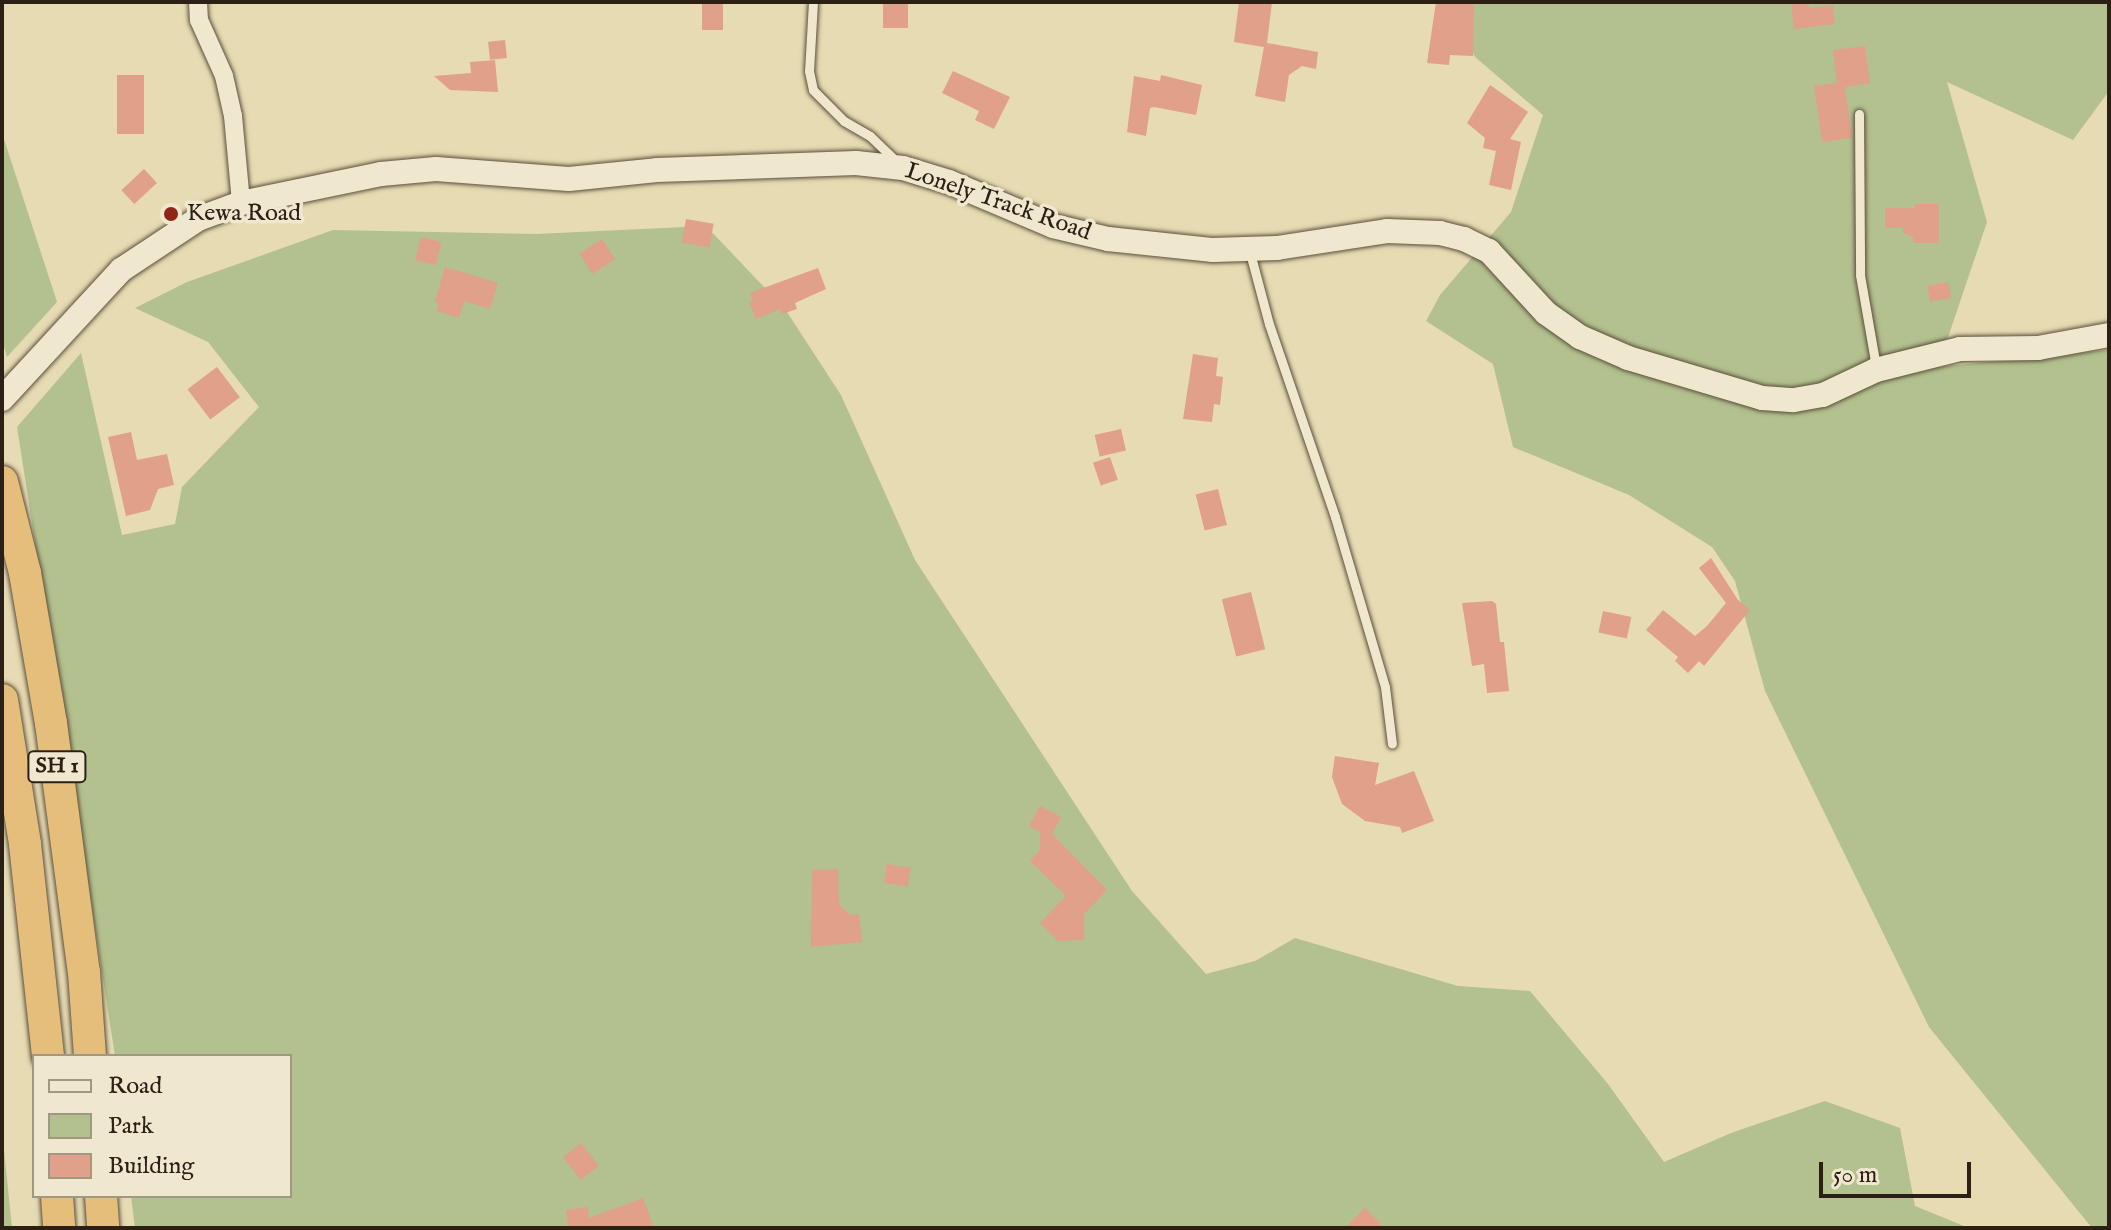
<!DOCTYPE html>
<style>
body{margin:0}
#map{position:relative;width:2111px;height:1230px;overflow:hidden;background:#e7dbb3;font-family:"IM FELL English",serif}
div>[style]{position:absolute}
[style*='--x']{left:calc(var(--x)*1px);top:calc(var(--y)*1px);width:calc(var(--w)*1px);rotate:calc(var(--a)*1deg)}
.green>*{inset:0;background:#b3c18e}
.building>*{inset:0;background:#e0a089;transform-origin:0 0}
.roads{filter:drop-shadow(0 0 2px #5b4f3d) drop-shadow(0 0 2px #5b4f3d)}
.lane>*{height:9px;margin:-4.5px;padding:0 4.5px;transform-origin:4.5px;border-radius:4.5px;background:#efe8ce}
.street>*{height:18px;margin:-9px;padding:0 9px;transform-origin:9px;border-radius:9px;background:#efe8ce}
.secondary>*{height:24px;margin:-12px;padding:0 12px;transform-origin:12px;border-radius:12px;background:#efe8ce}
.highway>*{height:32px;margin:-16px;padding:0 16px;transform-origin:16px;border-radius:16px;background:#e4be7a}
.dots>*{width:22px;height:22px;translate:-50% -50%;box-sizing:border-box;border:4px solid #efe8ce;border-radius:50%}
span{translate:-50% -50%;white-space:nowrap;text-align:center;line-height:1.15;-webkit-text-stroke:7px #efe8ce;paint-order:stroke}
.shield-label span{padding:2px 6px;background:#efe8ce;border:2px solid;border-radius:6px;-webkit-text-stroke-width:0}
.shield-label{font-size:22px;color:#2c2016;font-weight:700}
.street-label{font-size:24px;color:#2c2016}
.poi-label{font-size:24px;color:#2c2016}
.left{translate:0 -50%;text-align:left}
.frame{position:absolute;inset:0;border:4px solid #2c2016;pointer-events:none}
.legend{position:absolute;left:32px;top:1054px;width:260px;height:144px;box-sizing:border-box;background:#efe8ce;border:2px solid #a19884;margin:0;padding:10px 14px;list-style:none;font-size:24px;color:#2c2016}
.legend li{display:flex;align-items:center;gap:16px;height:40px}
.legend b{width:40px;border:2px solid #a19884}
.scale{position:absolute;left:1819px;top:1162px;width:152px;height:36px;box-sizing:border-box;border:4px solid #2c2016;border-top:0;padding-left:10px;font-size:24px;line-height:28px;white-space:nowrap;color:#2c2016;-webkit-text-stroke:6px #efe8ce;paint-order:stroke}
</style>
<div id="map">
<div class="green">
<div style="clip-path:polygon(1448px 2px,2109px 2px,2109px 91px,2073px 140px,1947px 82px,1987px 222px,1938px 367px,2109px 350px,2109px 1228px,2092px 1228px,1929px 1027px,1765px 691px,1735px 581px,1712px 547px,1629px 495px,1513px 447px,1493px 364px,1426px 321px,1440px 295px,1511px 212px,1543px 115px,1475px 57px)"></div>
<div style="clip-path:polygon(2px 133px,57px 302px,7px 357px,2px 340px)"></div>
<div style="clip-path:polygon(706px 226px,785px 309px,841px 395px,915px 560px,1132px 891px,1206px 974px,1255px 961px,1295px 938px,1458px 986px,1530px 991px,1608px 1084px,1664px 1162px,1731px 1133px,1825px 1101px,1900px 1128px,1915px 1206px,1969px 1228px,135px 1228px,131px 1196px,290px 1196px,290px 1056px,115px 1056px,17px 427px,81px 353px,122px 535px,175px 524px,182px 487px,259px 407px,208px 342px,135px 308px,187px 282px,333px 230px,536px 234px)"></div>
<div style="clip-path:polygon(2px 1130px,12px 1228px,2px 1228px)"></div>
</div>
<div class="building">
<div style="left:702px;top:2px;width:21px;height:28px"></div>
<div style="left:883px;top:2px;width:25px;height:26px"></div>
<div style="clip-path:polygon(1239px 2px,1272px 2px,1267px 43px,1318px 52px,1316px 69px,1302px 66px,1289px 75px,1285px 102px,1255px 96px,1264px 47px,1234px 42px)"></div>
<div style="clip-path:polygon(1436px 2px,1474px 2px,1473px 56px,1450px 55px,1449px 65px,1427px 63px)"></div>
<div style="clip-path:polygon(1791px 2px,1808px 2px,1809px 8px,1833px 5px,1835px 24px,1794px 29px)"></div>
<div style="left:505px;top:40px;width:18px;height:17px;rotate:84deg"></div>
<div style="clip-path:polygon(1865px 46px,1870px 83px,1845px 87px,1852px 138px,1822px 142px,1814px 86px,1837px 83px,1833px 50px)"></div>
<div style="clip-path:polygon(495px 60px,498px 92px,450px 90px,434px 76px,471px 73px,470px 62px)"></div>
<div style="clip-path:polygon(953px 71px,1010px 97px,994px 129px,975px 120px,979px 111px,942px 93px)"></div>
<div style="left:117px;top:75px;width:27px;height:59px"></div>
<div style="clip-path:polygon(1161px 75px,1202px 85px,1196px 115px,1154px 107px,1150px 108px,1146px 136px,1127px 132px,1134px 76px,1160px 81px)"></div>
<div style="clip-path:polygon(1490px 85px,1528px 112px,1510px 139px,1521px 142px,1511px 190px,1489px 185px,1496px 151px,1483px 148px,1485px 138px,1467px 123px)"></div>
<div style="left:144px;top:169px;width:19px;height:31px;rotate:47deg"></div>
<div style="clip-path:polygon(1915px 204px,1939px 204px,1939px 243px,1913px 243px,1913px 237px,1903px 233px,1903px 228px,1885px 228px,1885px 208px,1915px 208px)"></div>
<div style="left:686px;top:219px;width:28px;height:24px;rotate:10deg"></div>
<div style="left:421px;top:237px;width:21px;height:24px;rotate:14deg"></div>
<div style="left:602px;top:239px;width:24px;height:27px;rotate:57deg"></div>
<div style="clip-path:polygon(445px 267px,498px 283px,490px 309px,464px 301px,459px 318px,436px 311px,439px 303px,435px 302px)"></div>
<div style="clip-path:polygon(818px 268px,826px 289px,795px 303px,797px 309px,782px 314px,780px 309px,756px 319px,749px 302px,753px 300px,750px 293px)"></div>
<div style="left:1948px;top:282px;width:16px;height:21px;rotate:79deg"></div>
<div style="clip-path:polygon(1193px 354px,1218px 358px,1216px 376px,1223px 377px,1220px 405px,1214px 404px,1212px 422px,1183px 419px)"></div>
<div style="left:217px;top:367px;width:38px;height:37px;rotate:53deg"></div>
<div style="left:1121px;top:429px;width:22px;height:27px;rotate:77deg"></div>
<div style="clip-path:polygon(131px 432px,137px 460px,167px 454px,174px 485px,158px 489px,150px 510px,126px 516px,108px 437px)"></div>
<div style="left:1110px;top:457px;width:24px;height:18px;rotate:71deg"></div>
<div style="left:1218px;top:489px;width:37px;height:23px;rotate:76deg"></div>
<div style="clip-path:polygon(1711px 558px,1738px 600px,1750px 610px,1704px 666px,1699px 661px,1688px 673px,1675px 661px,1678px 657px,1646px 630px,1663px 610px,1695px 636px,1707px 626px,1726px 603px,1699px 568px)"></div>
<div style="left:1251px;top:592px;width:59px;height:30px;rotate:76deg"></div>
<div style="clip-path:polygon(1492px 601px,1496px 604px,1500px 642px,1504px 642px,1509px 691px,1487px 693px,1484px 664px,1472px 666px,1462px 603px)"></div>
<div style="left:1603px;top:611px;width:29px;height:22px;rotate:12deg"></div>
<div style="clip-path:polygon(1335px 756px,1379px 763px,1375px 785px,1414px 771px,1434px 821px,1402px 833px,1400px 827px,1365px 821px,1342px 804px,1332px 777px)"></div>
<div style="clip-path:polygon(1040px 806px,1061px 817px,1052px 834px,1107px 890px,1084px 914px,1084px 940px,1058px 941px,1040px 923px,1066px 896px,1030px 861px,1040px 850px,1040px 832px,1029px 826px)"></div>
<div style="left:887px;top:864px;width:24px;height:19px;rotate:9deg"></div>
<div style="clip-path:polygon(838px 869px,839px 904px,850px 915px,859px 914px,862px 942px,811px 947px,812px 870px)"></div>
<div style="left:581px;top:1143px;width:29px;height:23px;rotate:52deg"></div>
<div style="clip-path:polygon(643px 1198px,654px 1228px,568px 1228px,566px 1210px,588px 1207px,589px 1218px)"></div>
<div style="clip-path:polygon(1365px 1208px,1385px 1228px,1345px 1228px)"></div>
</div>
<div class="roads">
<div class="lane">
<div style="--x:813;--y:2;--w:69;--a:93.3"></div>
<div style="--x:809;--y:71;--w:19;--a:78"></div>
<div style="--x:813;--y:90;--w:44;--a:45"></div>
<div style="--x:844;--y:121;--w:30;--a:30"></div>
<div style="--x:870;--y:136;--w:39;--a:44"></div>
<div style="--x:1859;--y:114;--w:161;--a:89.6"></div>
<div style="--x:1860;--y:275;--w:93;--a:80.1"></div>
<div style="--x:1249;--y:249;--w:78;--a:75.1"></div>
<div style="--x:1269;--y:324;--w:204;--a:71.1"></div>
<div style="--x:1335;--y:517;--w:177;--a:73.6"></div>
<div style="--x:1385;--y:687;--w:57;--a:83"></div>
</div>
<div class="street">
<div style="--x:198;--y:2;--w:18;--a:87"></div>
<div style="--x:199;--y:20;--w:61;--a:65.9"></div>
<div style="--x:224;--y:76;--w:41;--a:77.3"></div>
<div style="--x:233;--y:116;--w:87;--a:84.7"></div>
</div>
<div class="secondary">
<div style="--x:2;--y:399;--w:176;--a:-47.3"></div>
<div style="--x:121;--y:270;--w:92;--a:-33.5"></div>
<div style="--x:198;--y:219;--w:46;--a:-20.4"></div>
<div style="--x:241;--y:203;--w:143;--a:-11.7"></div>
<div style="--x:381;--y:174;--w:55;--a:-5.2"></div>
<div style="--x:436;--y:169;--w:133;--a:4.3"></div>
<div style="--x:569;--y:179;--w:88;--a:-5.8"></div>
<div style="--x:657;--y:170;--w:199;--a:-2"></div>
<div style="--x:856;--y:163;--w:47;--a:6.1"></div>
<div style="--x:903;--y:168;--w:48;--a:16.9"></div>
<div style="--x:949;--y:182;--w:113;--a:22.9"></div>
<div style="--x:1053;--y:226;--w:57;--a:13.3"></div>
<div style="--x:1108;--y:239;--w:106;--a:6"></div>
<div style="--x:1213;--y:250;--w:64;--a:-1.8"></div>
<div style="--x:1277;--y:248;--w:111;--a:-8.8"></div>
<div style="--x:1387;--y:231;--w:53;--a:2.2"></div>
<div style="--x:1440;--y:233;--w:25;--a:14"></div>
<div style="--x:1464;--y:239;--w:28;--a:26"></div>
<div style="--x:1489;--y:251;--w:84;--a:47.4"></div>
<div style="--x:1546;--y:313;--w:42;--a:35.2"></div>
<div style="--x:1580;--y:337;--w:52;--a:23.6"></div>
<div style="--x:1628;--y:358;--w:140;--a:16.6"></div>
<div style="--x:1762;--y:398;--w:32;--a:4"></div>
<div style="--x:1794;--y:400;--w:29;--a:-10"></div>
<div style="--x:1823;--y:395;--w:59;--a:-25.3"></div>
<div style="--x:1876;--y:370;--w:87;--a:-14"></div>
<div style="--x:1960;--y:349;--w:78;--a:-0.7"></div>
<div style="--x:2038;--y:348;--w:72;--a:-10.4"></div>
</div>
<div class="highway">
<div style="--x:2;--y:482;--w:94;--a:75.8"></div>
<div style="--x:25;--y:573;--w:152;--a:80.2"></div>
<div style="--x:51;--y:723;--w:251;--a:82.5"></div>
<div style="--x:84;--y:972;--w:84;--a:85.9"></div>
<div style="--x:2;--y:700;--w:146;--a:80.9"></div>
<div style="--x:25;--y:844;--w:213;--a:83.8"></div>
<div style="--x:57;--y:1196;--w:32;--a:86"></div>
<div style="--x:101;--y:1196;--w:32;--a:86"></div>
</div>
</div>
<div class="dots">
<div style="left:171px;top:214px;background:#8f2418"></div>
</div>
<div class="shield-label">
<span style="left:57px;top:767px">SH 1</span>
</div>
<div class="street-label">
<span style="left:998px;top:202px;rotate:19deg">Lonely Track Road</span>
</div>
<div class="poi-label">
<span class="left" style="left:187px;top:214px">Kewa Road</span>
</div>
<div class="frame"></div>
<ul class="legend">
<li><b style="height:10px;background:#efe8ce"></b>Road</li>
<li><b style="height:22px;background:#b3c18e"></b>Park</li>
<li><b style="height:22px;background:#e0a089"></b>Building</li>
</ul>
<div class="scale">50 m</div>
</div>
